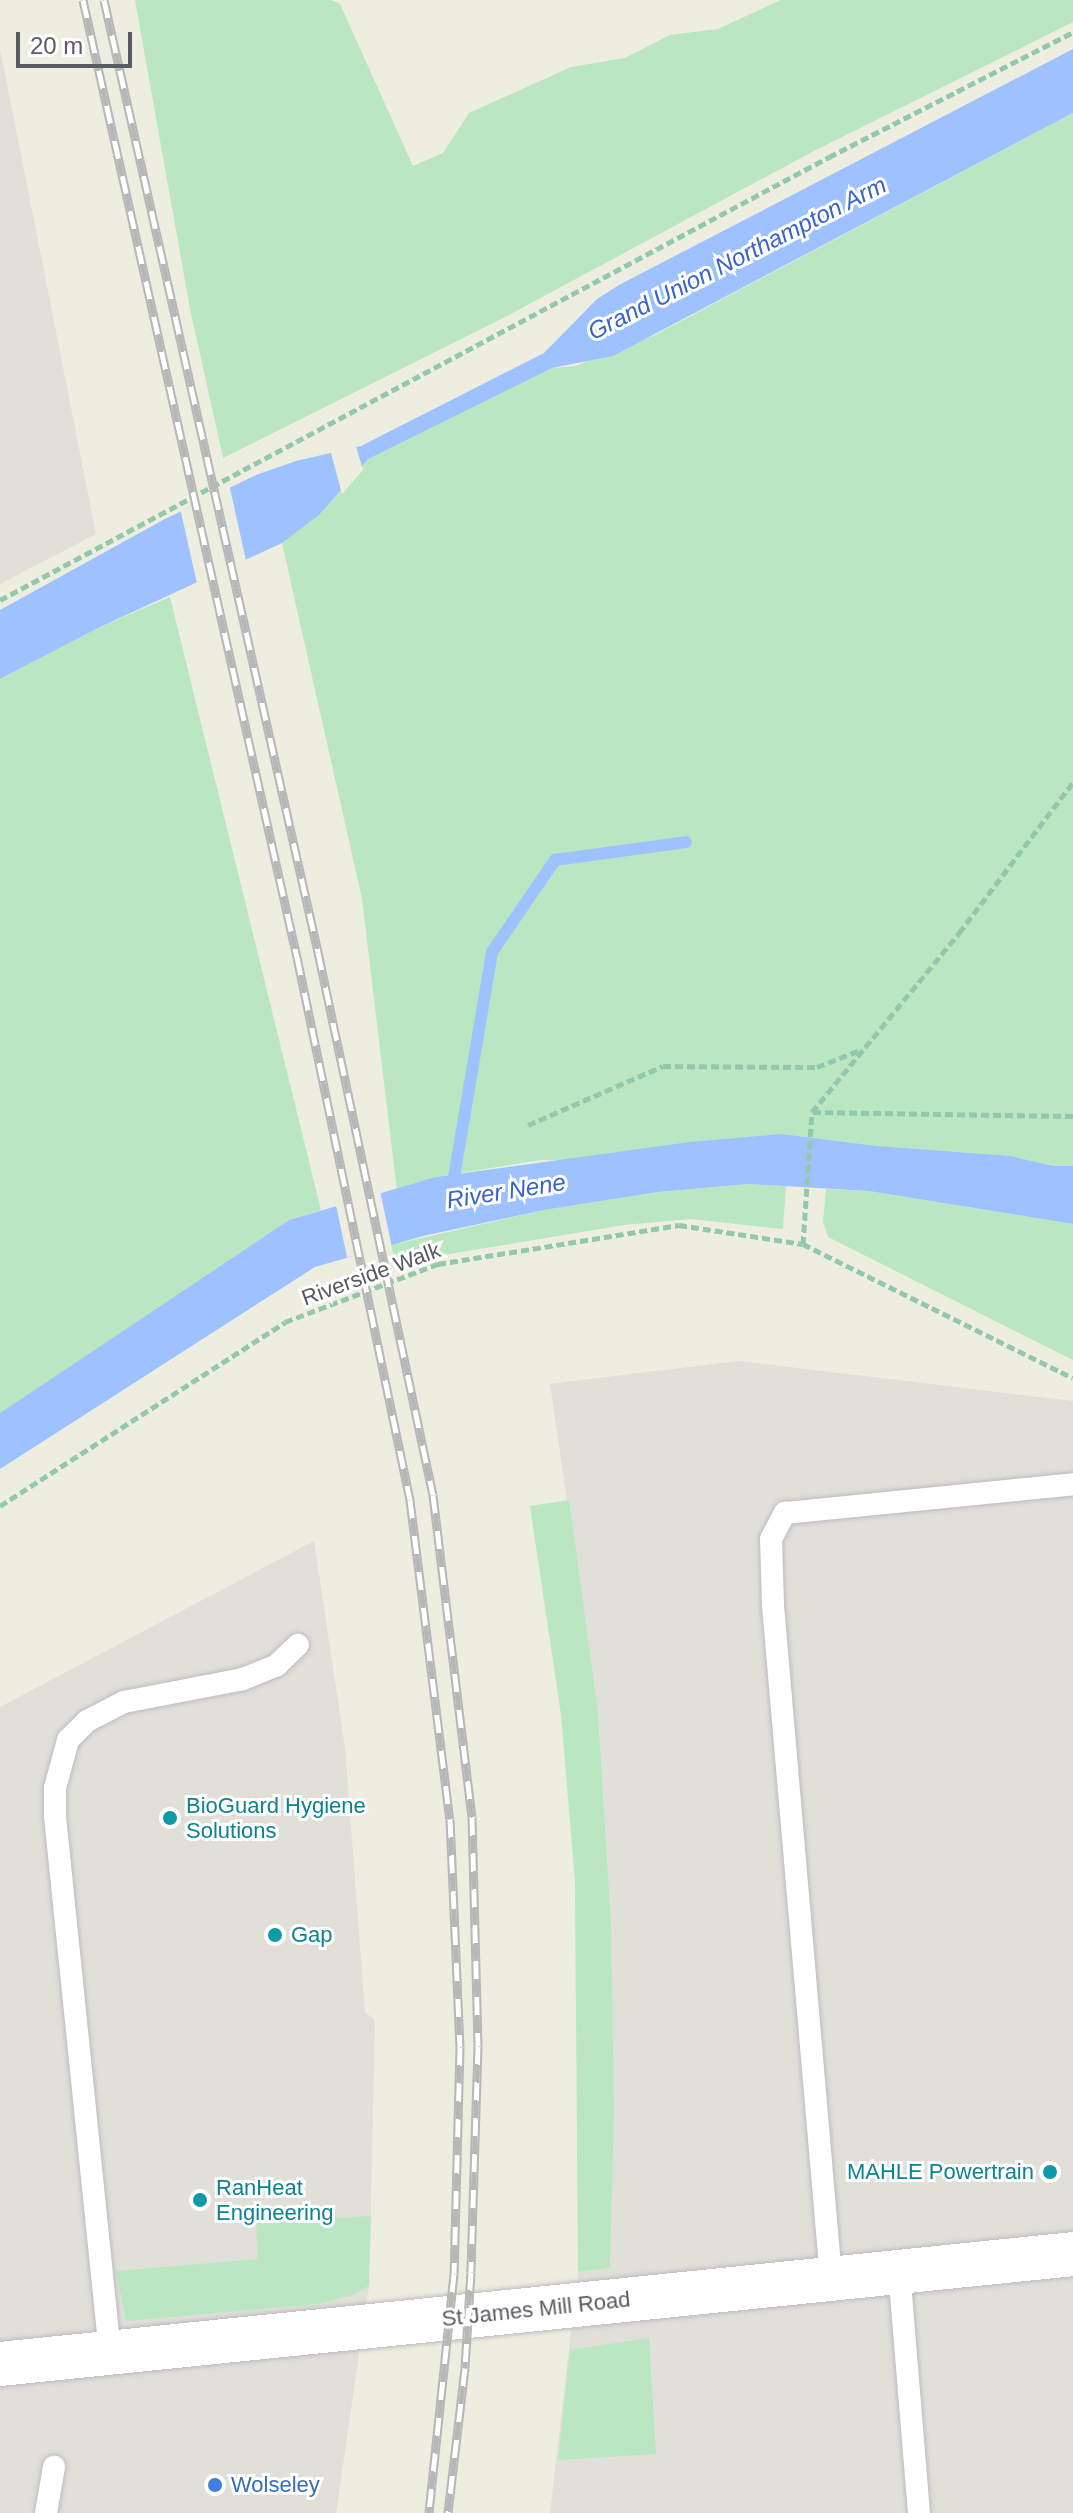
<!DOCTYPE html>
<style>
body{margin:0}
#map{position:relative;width:1073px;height:2513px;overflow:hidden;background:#edede0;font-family:Helvetica,sans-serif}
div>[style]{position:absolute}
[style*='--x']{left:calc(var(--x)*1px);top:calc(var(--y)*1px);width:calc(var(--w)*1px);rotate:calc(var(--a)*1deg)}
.industrial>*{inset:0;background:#e0dfd8}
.green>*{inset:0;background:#bae7c2}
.water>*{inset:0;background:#9ec2ff}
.pier>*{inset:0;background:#edede0;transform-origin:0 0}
.stream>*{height:12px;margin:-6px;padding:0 6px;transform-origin:6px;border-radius:6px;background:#9ec2ff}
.path>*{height:5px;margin-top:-2.5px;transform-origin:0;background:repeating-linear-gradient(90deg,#93c8ac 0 8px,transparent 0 12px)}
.roads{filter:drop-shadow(0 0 2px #bbbcc3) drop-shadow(0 0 2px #bbbcc3)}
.lane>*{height:22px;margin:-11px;padding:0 11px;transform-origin:11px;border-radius:11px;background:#fff}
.street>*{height:44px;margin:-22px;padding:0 22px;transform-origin:22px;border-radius:22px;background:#fff}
.rail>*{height:9px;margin-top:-4.5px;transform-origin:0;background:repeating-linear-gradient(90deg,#fff 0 18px,#b6b7b7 0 36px);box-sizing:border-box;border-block:2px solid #b6b7b7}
.dots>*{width:22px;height:22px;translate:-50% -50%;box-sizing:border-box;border:4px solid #fff;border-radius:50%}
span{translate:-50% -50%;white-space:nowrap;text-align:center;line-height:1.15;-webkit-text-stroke:6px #fff;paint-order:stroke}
.street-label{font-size:22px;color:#595b62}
.culture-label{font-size:22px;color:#0d838f}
.left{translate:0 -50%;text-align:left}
.right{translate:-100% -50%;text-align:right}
.shop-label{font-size:22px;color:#366cbe}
.water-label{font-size:24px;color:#3863cb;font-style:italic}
.scale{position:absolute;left:16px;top:32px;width:116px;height:36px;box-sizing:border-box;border:4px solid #595b62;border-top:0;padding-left:10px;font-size:24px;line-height:28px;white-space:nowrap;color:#595b62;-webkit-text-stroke:6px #fff;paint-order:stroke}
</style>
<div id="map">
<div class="industrial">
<div style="clip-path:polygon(0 49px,96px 534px,0 584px)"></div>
<div style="clip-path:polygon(738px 1361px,1073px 1401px,1073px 2513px,550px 2513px,578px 2272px,609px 2268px,611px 1922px,598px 1711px,550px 1384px)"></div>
<div style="clip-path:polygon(314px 1541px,345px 1748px,365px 2012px,375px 2020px,369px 2286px,336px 2513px,0 2513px,0 1707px)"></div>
</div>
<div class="green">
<div style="clip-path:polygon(135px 0,331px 0,340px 4px,413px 166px,443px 153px,469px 113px,571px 67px,625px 58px,670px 35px,718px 29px,781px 0,1073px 0,1073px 22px,812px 152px,507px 316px,223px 458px,190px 309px)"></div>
<div style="clip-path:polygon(1073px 113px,1073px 1191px,880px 1166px,540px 1160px,436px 1177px,397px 1191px,362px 899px,282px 543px,319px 515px,377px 447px,552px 368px,575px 366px,655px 335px)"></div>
<div style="clip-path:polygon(170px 597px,321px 1210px,289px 1220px,0 1413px,0 679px,98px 628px)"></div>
<div style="clip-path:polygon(748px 1184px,786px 1186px,783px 1229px,690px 1219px,624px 1225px,419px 1259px,397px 1269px,391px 1245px,544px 1210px,658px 1192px)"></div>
<div style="clip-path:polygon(826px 1189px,869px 1191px,1073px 1224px,1073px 1360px,828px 1237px,823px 1222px)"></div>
<div style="clip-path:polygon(569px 1500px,598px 1711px,611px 1922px,614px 2111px,610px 2268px,578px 2272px,575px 1882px,561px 1715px,530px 1506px)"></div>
<div style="clip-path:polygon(371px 2216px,369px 2286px,352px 2295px,319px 2304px,126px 2321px,116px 2271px,258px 2259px,256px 2223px)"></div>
<div style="clip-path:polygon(649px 2338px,656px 2454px,558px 2460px,570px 2350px)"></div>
</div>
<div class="water">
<div style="clip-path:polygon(1073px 49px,1073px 113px,613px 356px,552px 368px,368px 459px,319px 515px,282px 543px,98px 628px,0 679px,0 610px,163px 520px,256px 475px,296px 461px,361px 446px,544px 353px,597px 299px,619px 285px)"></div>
<div style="clip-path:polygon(781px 1134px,876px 1146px,1010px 1156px,1053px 1166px,1073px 1166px,1073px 1224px,869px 1191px,748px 1184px,658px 1192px,544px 1210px,423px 1236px,315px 1267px,0 1469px,0 1413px,289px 1220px,436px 1177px,690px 1142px)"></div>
</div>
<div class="pier">
<div style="clip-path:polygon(355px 443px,363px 470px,342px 494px,330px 449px)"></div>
<div style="clip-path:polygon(229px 484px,247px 565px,198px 588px,180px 508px)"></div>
<div style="left:380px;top:1191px;width:58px;height:46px;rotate:78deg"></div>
</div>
<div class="stream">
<div style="--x:452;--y:1189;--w:240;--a:-80.4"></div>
<div style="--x:492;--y:952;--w:112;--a:-55.6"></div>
<div style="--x:555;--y:860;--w:132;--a:-7.8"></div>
</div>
<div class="path">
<div style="--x:0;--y:600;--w:940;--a:-28.12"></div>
<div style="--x:829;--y:157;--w:274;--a:-27.1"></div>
<div style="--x:812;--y:1112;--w:232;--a:-50.6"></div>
<div style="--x:959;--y:933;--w:189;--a:-52.9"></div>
<div style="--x:813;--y:1112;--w:260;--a:0.9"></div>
<div style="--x:528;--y:1125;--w:147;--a:-23.6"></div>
<div style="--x:663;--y:1066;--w:154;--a:0.4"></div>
<div style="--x:817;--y:1067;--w:49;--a:-21.4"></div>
<div style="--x:803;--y:1244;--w:132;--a:-86.1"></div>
<div style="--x:0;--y:1506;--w:339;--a:-32.8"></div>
<div style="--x:285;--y:1322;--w:164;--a:-20.8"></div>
<div style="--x:438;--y:1264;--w:244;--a:-9.2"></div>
<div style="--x:679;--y:1225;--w:125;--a:8.7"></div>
<div style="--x:803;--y:1244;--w:301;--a:26.4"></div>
</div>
<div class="roads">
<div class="lane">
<div style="--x:899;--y:2270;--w:244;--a:85.3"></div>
<div style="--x:831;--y:2278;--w:675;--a:-94.93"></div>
<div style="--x:773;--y:1605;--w:66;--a:-91.7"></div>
<div style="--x:771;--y:1539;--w:30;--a:-62"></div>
<div style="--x:785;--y:1513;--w:289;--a:-5.7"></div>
<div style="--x:110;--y:2353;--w:540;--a:-95.85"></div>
<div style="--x:55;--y:1816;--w:28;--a:-90"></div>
<div style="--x:55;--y:1788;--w:50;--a:-74.8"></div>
<div style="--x:68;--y:1740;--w:27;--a:-45"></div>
<div style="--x:87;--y:1721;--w:42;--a:-27.2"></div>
<div style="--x:124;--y:1702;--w:121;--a:-10.9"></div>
<div style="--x:243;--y:1679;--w:37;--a:-22"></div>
<div style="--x:277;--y:1665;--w:29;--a:-44"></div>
<div style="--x:46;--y:2513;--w:47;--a:-80.1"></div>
</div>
<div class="street">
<div style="--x:0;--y:2364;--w:1079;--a:-5.85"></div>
</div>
</div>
<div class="rail">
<div style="--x:83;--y:0;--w:981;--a:77.4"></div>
<div style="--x:297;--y:957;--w:555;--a:78.24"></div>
<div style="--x:410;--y:1500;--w:321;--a:82.9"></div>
<div style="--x:450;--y:1819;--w:228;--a:87.5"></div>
<div style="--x:460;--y:2047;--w:227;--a:91.5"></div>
<div style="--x:454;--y:2274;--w:240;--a:96"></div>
<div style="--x:104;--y:0;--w:976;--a:77.33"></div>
<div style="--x:318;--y:952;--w:555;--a:78.04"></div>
<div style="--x:433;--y:1495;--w:324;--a:83.1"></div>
<div style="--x:472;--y:1817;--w:229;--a:88.5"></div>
<div style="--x:478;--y:2046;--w:226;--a:91.8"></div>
<div style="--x:471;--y:2272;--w:96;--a:93.6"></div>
<div style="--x:465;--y:2368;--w:146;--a:96.7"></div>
</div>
<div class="dots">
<div style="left:170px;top:1818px;background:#0f9aa8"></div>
<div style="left:275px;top:1935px;background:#0f9aa8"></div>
<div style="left:1050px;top:2172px;background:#0f9aa8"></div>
<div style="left:200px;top:2200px;background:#0f9aa8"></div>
<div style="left:215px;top:2485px;background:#3f7fe0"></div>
</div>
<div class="street-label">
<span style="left:371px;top:1274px;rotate:-20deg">Riverside Walk</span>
<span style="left:536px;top:2309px;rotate:-6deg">St James Mill Road</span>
</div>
<div class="culture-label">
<span class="left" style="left:186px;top:1818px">BioGuard Hygiene<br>Solutions</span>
<span class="left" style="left:291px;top:1935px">Gap</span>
<span class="right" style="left:1034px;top:2172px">MAHLE Powertrain</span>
<span class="left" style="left:216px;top:2200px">RanHeat<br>Engineering</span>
</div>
<div class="shop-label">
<span class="left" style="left:231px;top:2485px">Wolseley</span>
</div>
<div class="water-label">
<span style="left:737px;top:258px;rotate:-27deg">Grand Union Northampton Arm</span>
<span style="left:506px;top:1191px;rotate:-9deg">River Nene</span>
</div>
<div class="scale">20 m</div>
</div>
